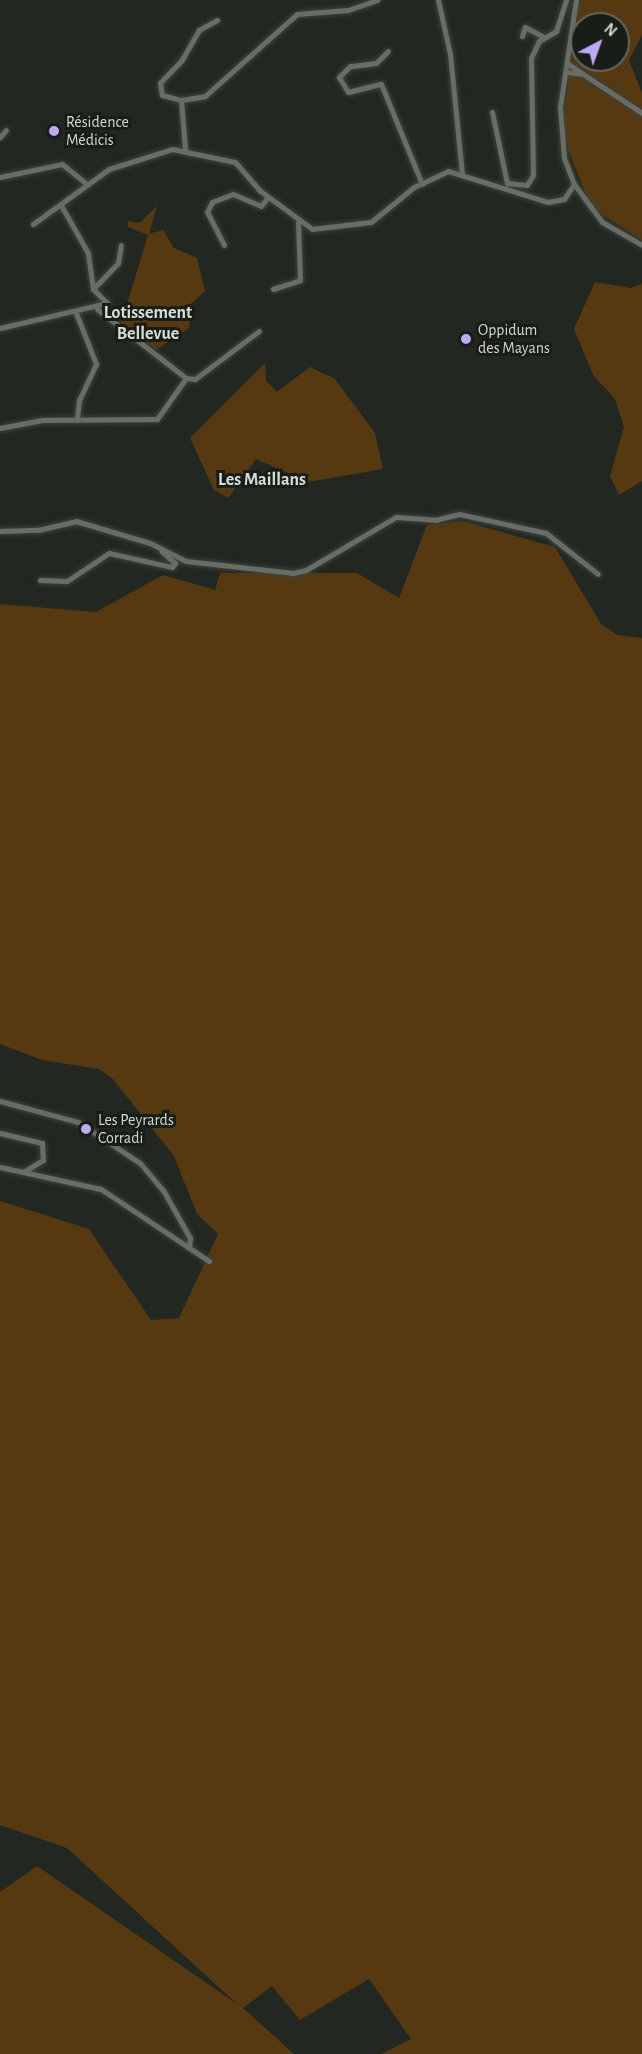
<!DOCTYPE html>
<meta charset="utf-8">
<style>
body{margin:0}
#map{position:relative;width:642px;height:2054px;overflow:hidden;background:#232721;font-family:"Alegreya Sans",sans-serif}
div>[style]{position:absolute}
[style*='--x']{left:calc(var(--x)*1px);top:calc(var(--y)*1px);width:calc(var(--w)*1px);rotate:calc(var(--a)*1deg)}
.green>*{inset:0;background:#563910}
.roads{filter:drop-shadow(0 0 2px #3f433d) drop-shadow(0 0 2px #3f433d)}
.street>*{height:5px;margin:-2.5px;padding:0 2.5px;transform-origin:2.5px;border-radius:2.5px;background:#686d65}
.dots>*{width:16px;height:16px;translate:-50% -50%;box-sizing:border-box;border:3px solid #191d17;border-radius:50%}
span{translate:-50% -50%;white-space:nowrap;text-align:center;line-height:1.15;-webkit-text-stroke:6px #191d17;paint-order:stroke}
.poi-label{font-size:16px;color:#d2d5d0}
.left{translate:0 -50%;text-align:left}
.neighbourhood-label{font-size:18px;color:#d7dcd4;font-weight:700}
.north{position:absolute;left:570px;top:12px;width:60px;height:60px;box-sizing:border-box;background:#191d17;border:2px solid #636761;border-radius:50%;rotate:41deg;font-size:16px;font-weight:700;line-height:24px;text-align:center;color:#d2d5d0}
.north::after{content:'';display:block;margin:auto;width:21px;height:27px;background:#bea9f5;clip-path:polygon(50% 0,100% 100%,50% 72%,0 100%)}
</style>
<div id="map">
<div class="green">
<div style="clip-path:polygon(evenodd,579px 0,642px 0,642px 35px,629px 60px,642px 93px,642px 240px,591px 207px,565px 142px,564px 111px,579px 0,582px 24px,618px 24px,618px 60px,582px 60px,582px 24px)"></div>
<div style="clip-path:polygon(157px 206px,149px 234px,163px 230px,174px 248px,197px 258px,205px 291px,191px 304px,189px 328px,156px 350px,121px 324px,148px 235px,128px 227px,128px 221px,140px 223px)"></div>
<div style="clip-path:polygon(595px 282px,631px 288px,642px 284px,642px 481px,619px 495px,610px 476px,624px 427px,615px 399px,593px 375px,574px 329px)"></div>
<div style="clip-path:polygon(265px 363px,266px 381px,277px 392px,310px 367px,335px 379px,375px 433px,383px 469px,308px 482px,256px 459px,228px 498px,214px 490px,190px 438px)"></div>
<div style="clip-path:polygon(463px 521px,555px 547px,601px 624px,617px 635px,642px 638px,642px 2054px,381px 2054px,411px 2039px,369px 1979px,300px 2020px,272px 1986px,243px 2008px,294px 2054px,0 2054px,0 1892px,37px 1866px,237px 2004px,67px 1848px,0 1825px,0 1201px,89px 1229px,151px 1320px,179px 1318px,218px 1234px,197px 1214px,174px 1156px,112px 1078px,99px 1069px,42px 1060px,0 1044px,0 604px,96px 612px,163px 575px,215px 590px,220px 573px,357px 573px,399px 598px,427px 525px)"></div>
</div>
<div class="roads">
<div class="street">
<div style="--x:438;--y:0;--w:55;--a:77.5"></div>
<div style="--x:450;--y:54;--w:122;--a:84.3"></div>
<div style="--x:576;--y:0;--w:108;--a:98.5"></div>
<div style="--x:560;--y:107;--w:51;--a:85.5"></div>
<div style="--x:564;--y:158;--w:28;--a:69"></div>
<div style="--x:574;--y:184;--w:47;--a:53.6"></div>
<div style="--x:602;--y:222;--w:46;--a:29.9"></div>
<div style="--x:217;--y:20;--w:21;--a:151"></div>
<div style="--x:199;--y:30;--w:36;--a:120"></div>
<div style="--x:181;--y:61;--w:30;--a:134"></div>
<div style="--x:160;--y:83;--w:12;--a:81"></div>
<div style="--x:162;--y:95;--w:20;--a:15"></div>
<div style="--x:181;--y:100;--w:24;--a:-9"></div>
<div style="--x:205;--y:96;--w:123;--a:-41.7"></div>
<div style="--x:297;--y:14;--w:51;--a:-4.5"></div>
<div style="--x:348;--y:10;--w:31;--a:-19"></div>
<div style="--x:522;--y:36;--w:9;--a:-72"></div>
<div style="--x:525;--y:27;--w:21;--a:28"></div>
<div style="--x:388;--y:51;--w:17;--a:135"></div>
<div style="--x:376;--y:63;--w:26;--a:173"></div>
<div style="--x:350;--y:66;--w:16;--a:135"></div>
<div style="--x:339;--y:77;--w:17;--a:59"></div>
<div style="--x:348;--y:92;--w:34;--a:-14"></div>
<div style="--x:381;--y:84;--w:108;--a:67.7"></div>
<div style="--x:567;--y:72;--w:16;--a:7"></div>
<div style="--x:583;--y:74;--w:18;--a:-146"></div>
<div style="--x:583;--y:74;--w:71;--a:33.5"></div>
<div style="--x:181;--y:100;--w:49;--a:85.3"></div>
<div style="--x:492;--y:112;--w:73;--a:78.1"></div>
<div style="--x:507;--y:183;--w:20;--a:6"></div>
<div style="--x:527;--y:185;--w:12;--a:-59"></div>
<div style="--x:533;--y:175;--w:117;--a:-91"></div>
<div style="--x:531;--y:58;--w:19;--a:-65"></div>
<div style="--x:539;--y:41;--w:20;--a:-30"></div>
<div style="--x:556;--y:31;--w:33;--a:-72"></div>
<div style="--x:0;--y:137;--w:9;--a:-49"></div>
<div style="--x:0;--y:177;--w:63;--a:-11.8"></div>
<div style="--x:62;--y:164;--w:32;--a:39"></div>
<div style="--x:33;--y:224;--w:94;--a:-35.9"></div>
<div style="--x:109;--y:169;--w:66;--a:-17.6"></div>
<div style="--x:172;--y:149;--w:64;--a:11.7"></div>
<div style="--x:235;--y:162;--w:37;--a:49"></div>
<div style="--x:259;--y:190;--w:66;--a:36.3"></div>
<div style="--x:312;--y:229;--w:59;--a:-6.8"></div>
<div style="--x:371;--y:222;--w:55;--a:-39.1"></div>
<div style="--x:414;--y:187;--w:38;--a:-25"></div>
<div style="--x:448;--y:171;--w:105;--a:17.2"></div>
<div style="--x:548;--y:202;--w:16;--a:-11"></div>
<div style="--x:564;--y:199;--w:18;--a:-56"></div>
<div style="--x:224;--y:245;--w:37;--a:-117"></div>
<div style="--x:207;--y:212;--w:11;--a:-63"></div>
<div style="--x:212;--y:202;--w:22;--a:-21"></div>
<div style="--x:233;--y:194;--w:30;--a:23"></div>
<div style="--x:261;--y:206;--w:11;--a:-52"></div>
<div style="--x:93;--y:289;--w:36;--a:-46"></div>
<div style="--x:118;--y:263;--w:18;--a:-81"></div>
<div style="--x:273;--y:289;--w:28;--a:-18"></div>
<div style="--x:300;--y:280;--w:57;--a:-92"></div>
<div style="--x:97;--y:309;--w:113;--a:37.8"></div>
<div style="--x:76;--y:313;--w:55;--a:68.6"></div>
<div style="--x:96;--y:364;--w:40;--a:115"></div>
<div style="--x:79;--y:400;--w:20;--a:96"></div>
<div style="--x:0;--y:328;--w:110;--a:-13.2"></div>
<div style="--x:107;--y:303;--w:20;--a:-135"></div>
<div style="--x:93;--y:289;--w:36;--a:-98"></div>
<div style="--x:88;--y:253;--w:53;--a:-119.5"></div>
<div style="--x:186;--y:378;--w:9;--a:6"></div>
<div style="--x:195;--y:379;--w:80;--a:-36.9"></div>
<div style="--x:0;--y:428;--w:43;--a:-10.8"></div>
<div style="--x:42;--y:420;--w:115;--a:-0.5"></div>
<div style="--x:157;--y:419;--w:50;--a:-54.7"></div>
<div style="--x:0;--y:531;--w:38;--a:-2"></div>
<div style="--x:38;--y:530;--w:39;--a:-13"></div>
<div style="--x:76;--y:521;--w:77;--a:16.6"></div>
<div style="--x:150;--y:543;--w:40;--a:26.6"></div>
<div style="--x:186;--y:561;--w:108;--a:6.4"></div>
<div style="--x:293;--y:573;--w:13;--a:-13"></div>
<div style="--x:306;--y:570;--w:104;--a:-30.5"></div>
<div style="--x:396;--y:517;--w:39;--a:4"></div>
<div style="--x:435;--y:520;--w:25;--a:-14"></div>
<div style="--x:459;--y:514;--w:89;--a:12.3"></div>
<div style="--x:546;--y:533;--w:66;--a:38.3"></div>
<div style="--x:40;--y:580;--w:27;--a:2"></div>
<div style="--x:67;--y:581;--w:50;--a:-33.7"></div>
<div style="--x:109;--y:553;--w:65;--a:12.5"></div>
<div style="--x:172;--y:567;--w:5;--a:-53"></div>
<div style="--x:175;--y:563;--w:18;--a:-139"></div>
<div style="--x:0;--y:1101;--w:81;--a:15.1"></div>
<div style="--x:78;--y:1122;--w:74;--a:33.5"></div>
<div style="--x:140;--y:1163;--w:35;--a:50"></div>
<div style="--x:163;--y:1190;--w:55;--a:60.6"></div>
<div style="--x:190;--y:1238;--w:10;--a:96"></div>
<div style="--x:0;--y:1133;--w:43;--a:13.4"></div>
<div style="--x:42;--y:1143;--w:17;--a:87"></div>
<div style="--x:43;--y:1160;--w:21;--a:149"></div>
<div style="--x:0;--y:1167;--w:103;--a:12.3"></div>
<div style="--x:101;--y:1189;--w:130;--a:33.7"></div>
</div>
</div>
<div class="dots">
<div style="left:54px;top:131px;background:#bea9f5"></div>
<div style="left:466px;top:339px;background:#bea9f5"></div>
<div style="left:86px;top:1129px;background:#bea9f5"></div>
</div>
<div class="poi-label">
<span class="left" style="left:66px;top:131px">Résidence<br>Médicis</span>
<span class="left" style="left:478px;top:339px">Oppidum<br>des Mayans</span>
<span class="left" style="left:98px;top:1129px">Les Peyrards<br>Corradi</span>
</div>
<div class="neighbourhood-label">
<span style="left:148px;top:324px">Lotissement<br>Bellevue</span>
<span style="left:262px;top:480px">Les Maillans</span>
</div>
<div class="north">N</div>
</div>
